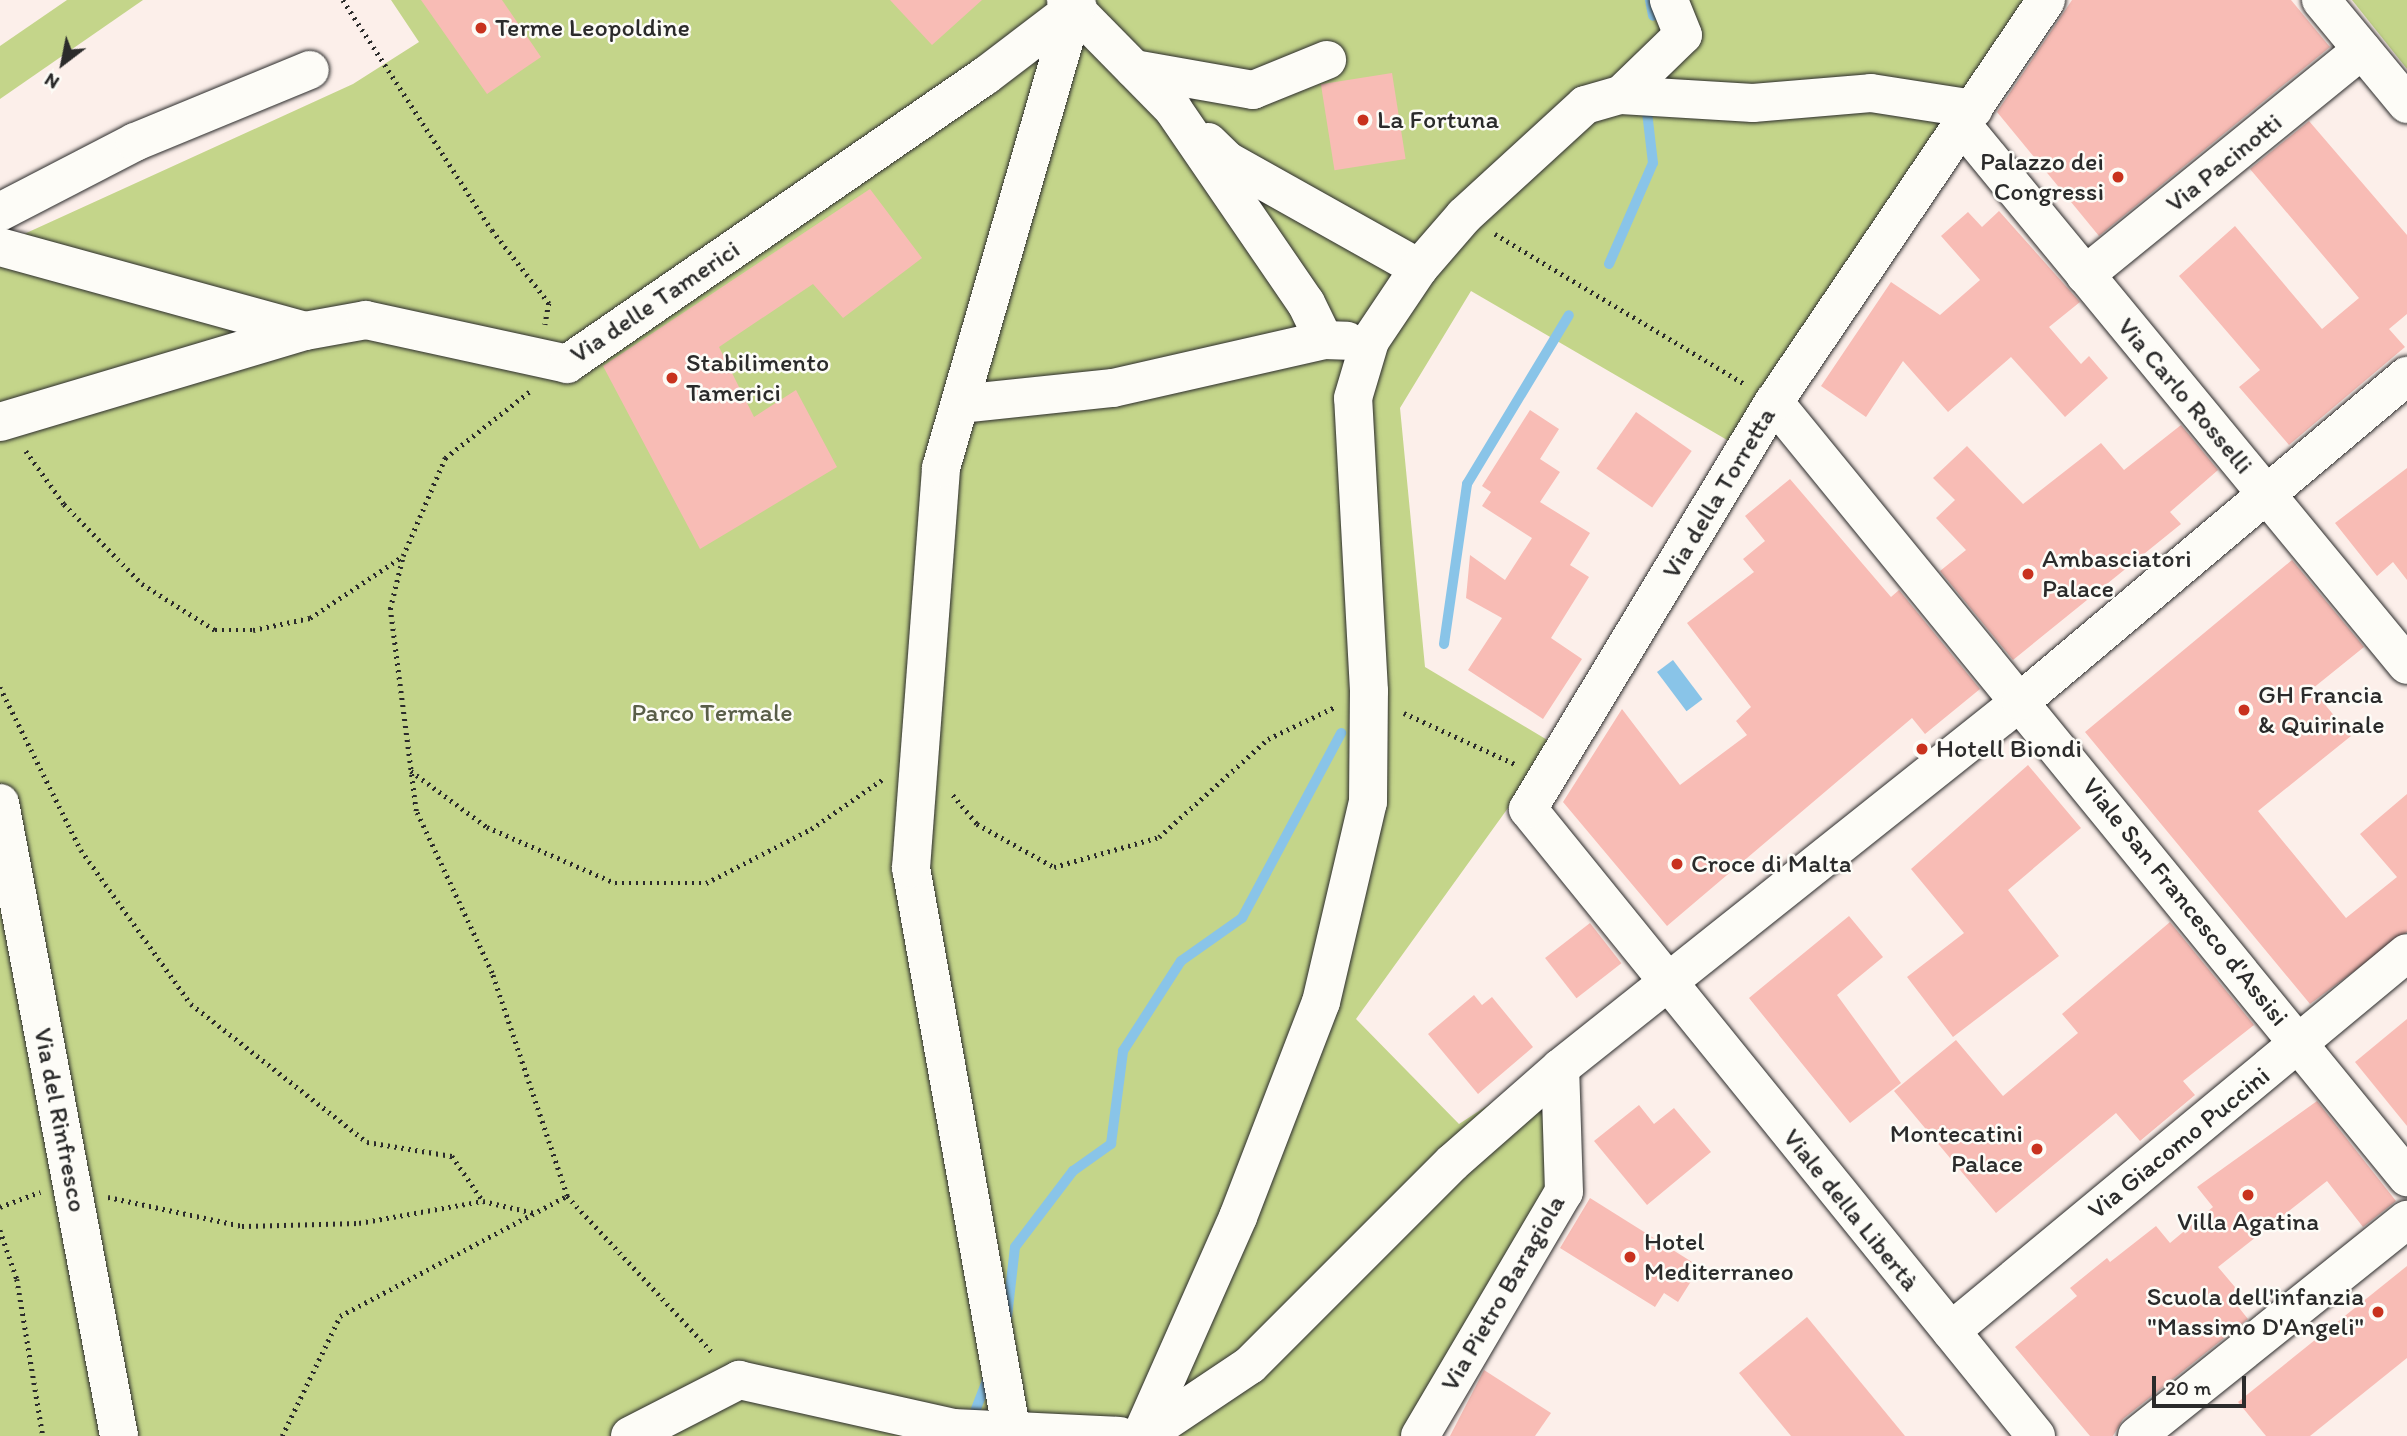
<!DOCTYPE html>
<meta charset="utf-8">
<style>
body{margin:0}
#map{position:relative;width:2407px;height:1436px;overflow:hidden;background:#fcefea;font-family:Itim,sans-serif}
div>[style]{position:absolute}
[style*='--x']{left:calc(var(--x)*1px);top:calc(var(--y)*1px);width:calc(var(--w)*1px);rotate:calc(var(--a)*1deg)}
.green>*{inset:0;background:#c4d58a}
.water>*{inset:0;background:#89c4e8;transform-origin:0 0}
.stream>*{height:10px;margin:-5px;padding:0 5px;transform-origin:5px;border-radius:5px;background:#89c4e8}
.building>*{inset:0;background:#f8bcb5;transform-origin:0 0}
.path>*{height:4.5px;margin-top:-2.25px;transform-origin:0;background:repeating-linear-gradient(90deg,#2b2b2b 0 2px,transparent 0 7px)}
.roads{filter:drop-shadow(0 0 2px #2b2b2b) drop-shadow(0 0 2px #2b2b2b)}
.minor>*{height:38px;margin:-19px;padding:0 19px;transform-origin:19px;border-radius:19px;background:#fdfcf7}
.dots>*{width:19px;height:19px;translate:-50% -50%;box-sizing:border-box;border:4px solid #fdfcf7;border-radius:50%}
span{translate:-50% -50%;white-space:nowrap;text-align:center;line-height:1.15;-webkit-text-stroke:5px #fdfcf7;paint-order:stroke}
.poi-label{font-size:26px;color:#2b2b2b}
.left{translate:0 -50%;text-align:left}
.right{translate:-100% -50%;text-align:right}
.street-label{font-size:26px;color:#2b2b2b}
.park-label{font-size:26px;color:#595e48}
.north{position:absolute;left:28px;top:28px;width:70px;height:70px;-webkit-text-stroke:5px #fdfcf7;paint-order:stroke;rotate:212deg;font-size:19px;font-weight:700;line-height:28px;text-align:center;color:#2b2b2b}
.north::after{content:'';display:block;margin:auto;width:24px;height:32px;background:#2b2b2b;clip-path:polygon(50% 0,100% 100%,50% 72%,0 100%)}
.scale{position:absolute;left:2152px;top:1376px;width:94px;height:32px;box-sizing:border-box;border:4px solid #2b2b2b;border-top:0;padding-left:9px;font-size:21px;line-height:24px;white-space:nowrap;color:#2b2b2b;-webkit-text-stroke:5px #fdfcf7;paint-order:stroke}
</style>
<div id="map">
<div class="green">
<div style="clip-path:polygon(67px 0,143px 0,0 99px,0 46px)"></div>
<div style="clip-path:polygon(391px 0,2029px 0,1734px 444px,1471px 291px,1400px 408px,1425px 667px,1554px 744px,1356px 1019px,1459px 1124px,1547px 1067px,1551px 1195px,1406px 1436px,0 1436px,0 245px,353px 84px,419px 42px)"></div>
<div style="clip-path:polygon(2352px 0,2407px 0,2407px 69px)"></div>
</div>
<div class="water">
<div style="left:1673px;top:660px;width:49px;height:20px;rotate:53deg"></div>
</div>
<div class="stream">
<div style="--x:1650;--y:0;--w:16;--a:79"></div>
<div style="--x:1609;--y:264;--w:110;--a:-66.5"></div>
<div style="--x:1653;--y:163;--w:51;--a:-96.7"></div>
<div style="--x:1444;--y:644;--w:162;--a:-81.8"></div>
<div style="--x:1467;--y:484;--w:197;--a:-58.9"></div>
<div style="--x:1007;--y:1317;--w:70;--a:-83.5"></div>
<div style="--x:1015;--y:1247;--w:96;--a:-52.7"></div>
<div style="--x:1073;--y:1171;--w:47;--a:-35.4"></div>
<div style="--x:1111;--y:1144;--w:94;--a:-82.6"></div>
<div style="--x:1123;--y:1051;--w:107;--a:-57.2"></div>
<div style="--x:1181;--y:961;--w:75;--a:-35.2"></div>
<div style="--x:1242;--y:918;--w:210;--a:-61.8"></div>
<div style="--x:972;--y:1419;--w:44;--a:-68.7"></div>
</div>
<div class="building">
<div style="clip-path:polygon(421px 0,502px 0,541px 57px,487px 94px)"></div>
<div style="clip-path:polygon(890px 0,982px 0,932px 45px)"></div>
<div style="clip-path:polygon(2072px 0,2291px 0,2330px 47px,2099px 236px,1997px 112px)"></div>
<div style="left:1392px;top:73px;width:87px;height:72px;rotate:81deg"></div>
<div style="clip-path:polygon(2309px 121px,2407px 235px,2407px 314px,2389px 329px,2405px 347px,2289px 445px,2239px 387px,2260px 370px,2179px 276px,2235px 226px,2322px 329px,2359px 298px,2250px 169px)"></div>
<div style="clip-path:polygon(870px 189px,922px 258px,843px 318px,813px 284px,719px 347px,754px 417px,796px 390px,837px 467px,700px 549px,603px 366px)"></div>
<div style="clip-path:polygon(1999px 211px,2080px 302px,2049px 327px,2081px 364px,2089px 356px,2108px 378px,2065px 417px,2011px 357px,1948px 412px,1903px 361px,1866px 417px,1821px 386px,1891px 282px,1940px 315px,1980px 280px,1941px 236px,1968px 212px,1982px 227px)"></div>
<div style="clip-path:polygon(1530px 410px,1559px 429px,1540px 459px,1560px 472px,1540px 502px,1590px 533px,1570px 565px,1589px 577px,1551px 638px,1582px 659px,1543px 719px,1468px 670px,1502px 618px,1466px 598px,1470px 555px,1505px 580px,1532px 538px,1482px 506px,1491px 492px,1482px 486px)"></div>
<div style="left:1636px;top:412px;width:68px;height:69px;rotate:35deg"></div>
<div style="clip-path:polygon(2181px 425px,2218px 470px,2170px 512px,2181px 524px,2013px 660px,1940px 571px,1966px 550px,1936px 518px,1955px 500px,1933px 478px,1967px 446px,2023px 504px,2101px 443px,2124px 470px)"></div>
<div style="clip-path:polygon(2407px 468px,2407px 580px,2393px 562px,2377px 576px,2335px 523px)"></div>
<div style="clip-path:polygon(1790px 479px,1891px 597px,1899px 590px,1980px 689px,1925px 734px,1912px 718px,1667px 926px,1563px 802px,1622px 709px,1680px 785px,1747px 735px,1736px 721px,1751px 707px,1687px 623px,1754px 572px,1743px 559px,1765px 541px,1745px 516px)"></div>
<div style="clip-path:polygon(2292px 560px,2364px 647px,2312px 689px,2351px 736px,2258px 811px,2346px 918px,2397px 877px,2360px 834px,2407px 794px,2407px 932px,2310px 1004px,2085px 732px)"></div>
<div style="clip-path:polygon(2028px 765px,2081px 828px,2008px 890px,2059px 956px,1953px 1037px,1907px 977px,1964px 933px,1911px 869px)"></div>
<div style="clip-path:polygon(1849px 916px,1883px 957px,1837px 995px,1901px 1083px,1850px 1123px,1749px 998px)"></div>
<div style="clip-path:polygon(2170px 922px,2254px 1025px,2183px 1081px,2195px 1095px,2140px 1141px,2116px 1113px,1996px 1213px,1894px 1091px,1956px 1040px,2003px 1096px,2078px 1033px,2062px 1014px)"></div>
<div style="left:1590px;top:923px;width:51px;height:57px;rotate:52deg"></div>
<div style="clip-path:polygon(1474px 995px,1482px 1005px,1492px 997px,1533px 1047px,1478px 1094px,1428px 1034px)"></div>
<div style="clip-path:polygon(2407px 1019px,2407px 1126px,2355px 1062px)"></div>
<div style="clip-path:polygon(2317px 1101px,2396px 1201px,2363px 1227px,2327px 1181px,2218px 1267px,2240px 1293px,2232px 1299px,2248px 1319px,2123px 1419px,2113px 1436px,2090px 1436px,2015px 1347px,2077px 1296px,2070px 1288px,2107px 1258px,2110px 1262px,2156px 1226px,2170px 1243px,2213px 1207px,2197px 1187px)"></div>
<div style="clip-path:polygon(1639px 1105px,1654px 1124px,1674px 1108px,1711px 1152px,1647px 1205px,1594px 1141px)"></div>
<div style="clip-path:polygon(1590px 1198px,1700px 1267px,1678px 1302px,1664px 1293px,1655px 1307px,1560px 1248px)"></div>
<div style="clip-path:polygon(2407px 1266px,2407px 1358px,2310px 1436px,2266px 1436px,2238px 1402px)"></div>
<div style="clip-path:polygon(1807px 1317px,1905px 1436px,1791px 1436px,1739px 1373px)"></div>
<div style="clip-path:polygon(1484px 1370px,1551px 1413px,1535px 1436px,1450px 1436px)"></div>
</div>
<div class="path">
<div style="--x:343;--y:0;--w:274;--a:57.1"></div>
<div style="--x:492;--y:230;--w:93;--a:52"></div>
<div style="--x:549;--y:303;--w:22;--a:100"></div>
<div style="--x:1495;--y:234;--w:293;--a:31"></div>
<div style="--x:26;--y:451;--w:65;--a:54.4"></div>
<div style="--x:64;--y:504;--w:112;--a:45.7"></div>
<div style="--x:142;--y:584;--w:86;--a:32.2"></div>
<div style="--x:215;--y:630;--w:38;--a:0"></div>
<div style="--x:253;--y:630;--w:58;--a:-11.9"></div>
<div style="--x:310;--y:618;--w:112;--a:-33.7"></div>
<div style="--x:0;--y:687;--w:182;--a:63.6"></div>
<div style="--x:81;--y:850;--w:189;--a:54.5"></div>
<div style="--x:191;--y:1004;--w:224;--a:38.1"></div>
<div style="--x:367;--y:1142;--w:86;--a:9.4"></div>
<div style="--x:452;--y:1156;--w:55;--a:55.4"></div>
<div style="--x:1404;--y:713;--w:124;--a:24.7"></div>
<div style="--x:411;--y:771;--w:94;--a:36.4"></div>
<div style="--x:487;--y:827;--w:140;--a:23.6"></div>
<div style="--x:615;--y:883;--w:91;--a:0"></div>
<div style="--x:706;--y:883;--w:118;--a:-27.2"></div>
<div style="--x:811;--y:829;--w:88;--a:-34.8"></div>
<div style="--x:953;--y:795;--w:38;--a:50"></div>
<div style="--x:977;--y:824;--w:88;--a:29.2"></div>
<div style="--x:1054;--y:867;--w:109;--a:-15.9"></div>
<div style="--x:1159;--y:837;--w:147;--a:-42"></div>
<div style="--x:1268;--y:739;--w:74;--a:-25.5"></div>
<div style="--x:567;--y:1196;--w:216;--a:47.1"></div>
<div style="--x:108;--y:1197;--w:137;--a:12.2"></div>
<div style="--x:242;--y:1226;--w:117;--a:-1.5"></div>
<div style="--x:359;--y:1223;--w:126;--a:-10.1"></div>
<div style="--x:483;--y:1201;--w:52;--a:13.2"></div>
<div style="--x:0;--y:1207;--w:43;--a:-20.6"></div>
<div style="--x:0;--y:1230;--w:52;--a:70.9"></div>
<div style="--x:17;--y:1279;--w:159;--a:80.6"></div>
<div style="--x:282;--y:1436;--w:133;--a:-64.2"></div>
<div style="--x:340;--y:1316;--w:257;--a:-27.9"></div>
<div style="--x:567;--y:1196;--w:235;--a:-108.6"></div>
<div style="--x:492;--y:973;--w:179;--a:-115.1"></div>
<div style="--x:416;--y:811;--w:204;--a:-97.3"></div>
<div style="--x:390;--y:609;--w:55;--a:-76.2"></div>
<div style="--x:403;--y:556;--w:107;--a:-66.8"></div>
<div style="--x:445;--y:458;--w:108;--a:-38.2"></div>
</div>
<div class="roads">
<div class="minor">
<div style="--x:1066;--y:0;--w:153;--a:45.5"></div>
<div style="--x:1173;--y:109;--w:235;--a:55.6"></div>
<div style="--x:1306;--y:303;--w:41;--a:64.1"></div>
<div style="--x:2321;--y:0;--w:135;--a:50.4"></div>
<div style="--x:1134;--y:69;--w:121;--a:10"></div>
<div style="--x:1253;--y:90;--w:80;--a:-22.1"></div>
<div style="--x:1621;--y:95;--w:132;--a:3.5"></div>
<div style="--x:1753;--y:103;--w:118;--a:-4.8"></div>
<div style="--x:1871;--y:93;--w:104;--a:8.8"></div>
<div style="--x:1963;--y:126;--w:698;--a:50.52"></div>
<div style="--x:1208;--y:142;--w:28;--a:44"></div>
<div style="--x:1228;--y:161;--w:219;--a:29.3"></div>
<div style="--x:0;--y:212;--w:152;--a:-27.4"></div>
<div style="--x:135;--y:142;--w:189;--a:-22.4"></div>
<div style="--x:0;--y:247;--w:316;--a:15.4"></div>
<div style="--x:2085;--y:275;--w:357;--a:-39.1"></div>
<div style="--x:1774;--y:402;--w:1001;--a:50.76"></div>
<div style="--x:960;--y:404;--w:154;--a:-6"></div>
<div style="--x:1113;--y:388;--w:216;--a:-12.8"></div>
<div style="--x:1324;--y:340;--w:23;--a:2"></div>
<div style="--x:0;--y:422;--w:318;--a:-16.6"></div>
<div style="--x:305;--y:331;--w:62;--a:-10.2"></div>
<div style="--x:366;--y:320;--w:206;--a:12.3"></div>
<div style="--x:567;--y:364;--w:508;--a:-34.57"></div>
<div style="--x:985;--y:76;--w:116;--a:-37.3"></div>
<div style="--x:0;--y:803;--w:644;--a:79.35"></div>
<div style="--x:1951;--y:1331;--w:592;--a:-39.66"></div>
<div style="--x:1011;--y:1428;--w:569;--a:-100.12"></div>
<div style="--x:911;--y:868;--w:401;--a:-85.7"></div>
<div style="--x:941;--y:468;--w:479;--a:-73.9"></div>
<div style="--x:630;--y:1436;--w:123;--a:-27.2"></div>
<div style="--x:739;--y:1380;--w:219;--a:12.6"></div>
<div style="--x:953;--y:1428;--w:167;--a:2.7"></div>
<div style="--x:1141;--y:1436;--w:240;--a:-66.1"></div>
<div style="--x:1238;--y:1217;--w:230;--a:-68.9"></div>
<div style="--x:1321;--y:1002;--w:205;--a:-76.8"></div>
<div style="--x:1368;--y:802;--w:111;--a:-89.5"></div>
<div style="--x:1369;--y:691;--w:293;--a:-93.1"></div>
<div style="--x:1353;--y:398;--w:59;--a:-73.4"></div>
<div style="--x:1370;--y:341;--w:88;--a:-56.1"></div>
<div style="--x:1419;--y:268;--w:69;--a:-49.1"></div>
<div style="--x:1464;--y:216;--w:164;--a:-42.5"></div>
<div style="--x:1585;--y:105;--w:37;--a:-16"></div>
<div style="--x:1621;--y:95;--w:86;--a:-44.1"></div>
<div style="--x:1683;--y:35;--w:38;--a:-112"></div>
<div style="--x:1144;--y:1436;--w:128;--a:-33.8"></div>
<div style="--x:1250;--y:1365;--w:286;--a:-45"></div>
<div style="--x:1452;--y:1163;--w:144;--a:-41.3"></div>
<div style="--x:1420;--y:1436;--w:283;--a:-59.5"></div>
<div style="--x:1564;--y:1192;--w:124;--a:-91.8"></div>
<div style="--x:1560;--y:1068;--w:589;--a:-38.52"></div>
<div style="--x:2021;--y:701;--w:505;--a:-40.1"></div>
<div style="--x:2036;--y:1436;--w:807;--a:-129.01"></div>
<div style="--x:1528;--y:809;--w:476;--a:-58.9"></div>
<div style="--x:1774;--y:402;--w:485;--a:-55.9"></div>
<div style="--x:2137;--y:1436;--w:346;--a:-38.7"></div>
</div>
</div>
<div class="dots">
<div style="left:481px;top:28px;background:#c8321e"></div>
<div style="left:1363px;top:120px;background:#c8321e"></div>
<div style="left:2118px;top:177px;background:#c8321e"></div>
<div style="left:672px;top:378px;background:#c8321e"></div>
<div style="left:2028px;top:574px;background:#c8321e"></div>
<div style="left:2244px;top:710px;background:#c8321e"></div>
<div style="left:1922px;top:749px;background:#c8321e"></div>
<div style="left:1677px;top:864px;background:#c8321e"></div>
<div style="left:2037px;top:1149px;background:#c8321e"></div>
<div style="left:2248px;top:1195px;background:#c8321e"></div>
<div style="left:1630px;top:1257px;background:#c8321e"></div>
<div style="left:2378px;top:1312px;background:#c8321e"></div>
</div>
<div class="poi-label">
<span class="left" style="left:495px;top:28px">Terme Leopoldine</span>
<span class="left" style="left:1377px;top:120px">La Fortuna</span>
<span class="right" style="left:2104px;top:177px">Palazzo dei<br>Congressi</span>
<span class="left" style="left:686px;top:378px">Stabilimento<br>Tamerici</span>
<span class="left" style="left:2042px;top:574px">Ambasciatori<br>Palace</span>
<span class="left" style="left:2258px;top:710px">GH Francia<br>&amp; Quirinale</span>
<span class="left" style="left:1936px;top:749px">Hotell Biondi</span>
<span class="left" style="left:1691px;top:864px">Croce di Malta</span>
<span class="right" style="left:2023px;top:1149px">Montecatini<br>Palace</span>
<span style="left:2248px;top:1222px">Villa Agatina</span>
<span class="left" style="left:1644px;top:1257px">Hotel<br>Mediterraneo</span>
<span class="right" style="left:2364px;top:1312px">Scuola dell'infanzia<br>"Massimo D'Angeli"</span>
</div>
<div class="street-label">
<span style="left:2224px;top:163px;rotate:-39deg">Via Pacinotti</span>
<span style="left:655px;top:302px;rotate:-34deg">Via delle Tamerici</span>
<span style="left:2185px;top:396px;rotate:50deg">Via Carlo Rosselli</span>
<span style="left:1719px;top:493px;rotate:-59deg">Via della Torretta</span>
<span style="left:2185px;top:902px;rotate:51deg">Viale San Francesco d'Assisi</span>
<span style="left:60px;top:1120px;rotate:79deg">Via del Rinfresco</span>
<span style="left:2179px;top:1143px;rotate:-39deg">Via Giacomo Puccini</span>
<span style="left:1851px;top:1210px;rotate:51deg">Viale della Libertà</span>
<span style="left:1503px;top:1293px;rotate:-60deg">Via Pietro Baragiola</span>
</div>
<div class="park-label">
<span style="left:712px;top:713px">Parco Termale</span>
</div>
<div class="north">N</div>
<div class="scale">20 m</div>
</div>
